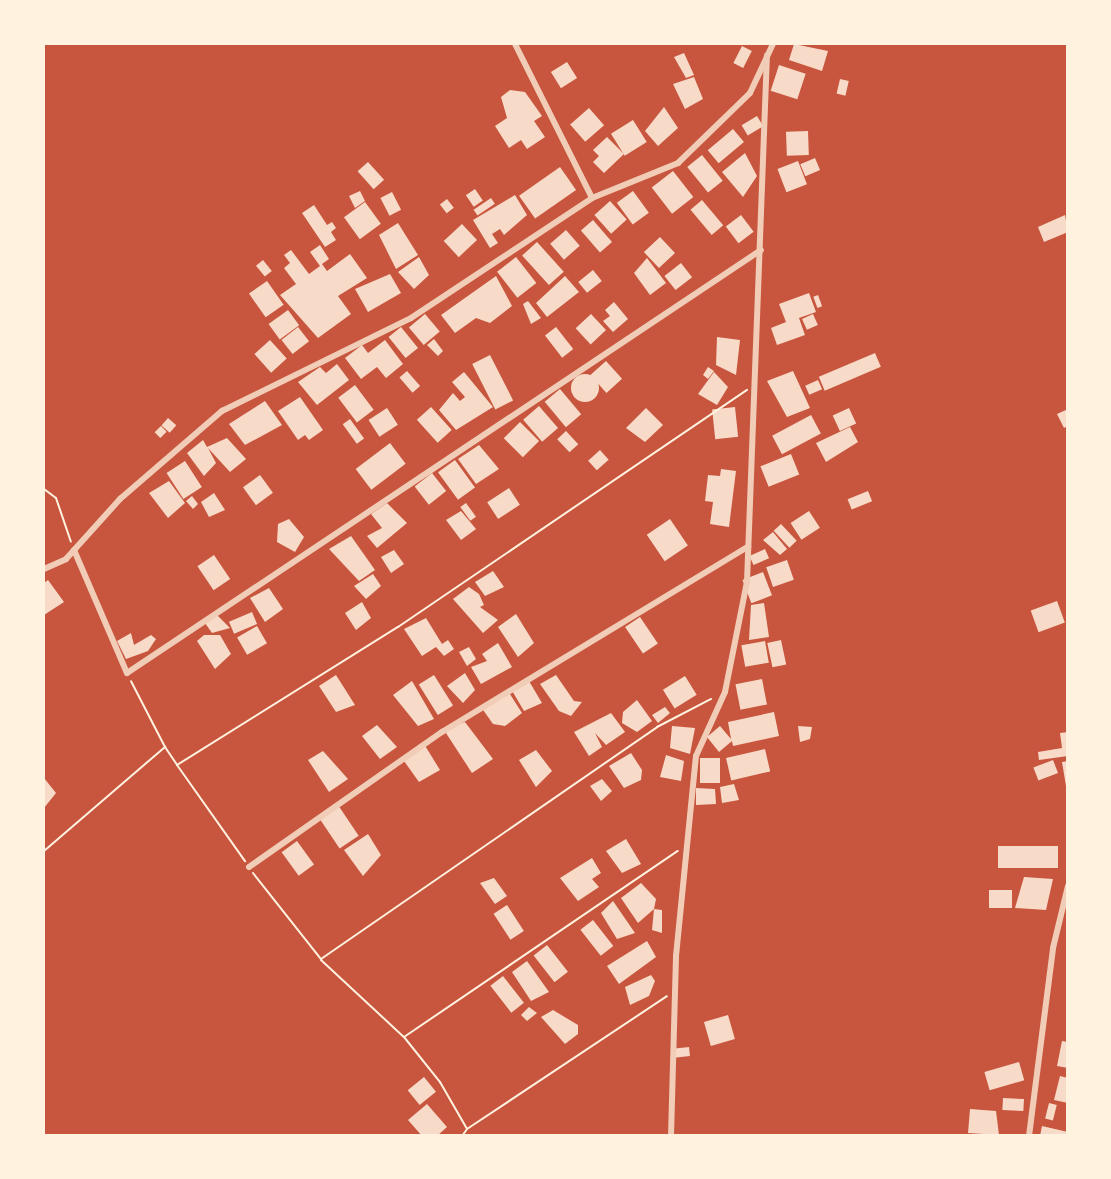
<!DOCTYPE html>
<style>
body{margin:0}
#map{position:relative;width:1111px;height:1179px;overflow:hidden;background:#c8553d;font-family:"IBM Plex Sans",sans-serif}
div>[style]{position:absolute}
[style*='--x']{left:calc(var(--x)*1px);top:calc(var(--y)*1px);width:calc(var(--w)*1px);rotate:calc(var(--a)*1deg)}
.building>*{inset:0;background:#f7dbc8;transform-origin:0 0}
.round{border-radius:50%}
.path>*{height:2px;margin:-1px;padding:0 1px;transform-origin:1px;border-radius:1px;background:#fff3e0}
.minor>*{height:6px;margin:-3px;padding:0 3px;transform-origin:3px;border-radius:3px;background:#f1ccb7}
span{translate:-50% -50%;white-space:nowrap;text-align:center;line-height:1.15;-webkit-text-stroke:6px #fff3e0;paint-order:stroke}
.frame{position:absolute;inset:0;border:45px solid #fff3e0;pointer-events:none}
</style>
<div id="map">
<div class="building">
<div style="clip-path:polygon(794px 44px,828px 51px,822px 71px,789px 60px)"></div>
<div style="left:742px;top:46px;width:11px;height:19px;rotate:27deg"></div>
<div style="clip-path:polygon(684px 53px,694px 75px,686px 78px,674px 57px)"></div>
<div style="left:567px;top:62px;width:19px;height:19px;rotate:58deg"></div>
<div style="left:779px;top:65px;width:28px;height:27px;rotate:18deg"></div>
<div style="clip-path:polygon(694px 77px,703px 99px,685px 109px,673px 84px)"></div>
<div style="left:840px;top:79px;width:9px;height:15px;rotate:13deg"></div>
<div style="clip-path:polygon(510px 90px,525px 92px,542px 116px,534px 121px,545px 137px,527px 149px,521px 140px,509px 148px,495px 126px,507px 118px,501px 97px)"></div>
<div style="clip-path:polygon(664px 107px,678px 128px,658px 146px,645px 131px)"></div>
<div style="left:589px;top:108px;width:23px;height:25px;rotate:49deg"></div>
<div style="left:757px;top:116px;width:12px;height:18px;rotate:59deg"></div>
<div style="left:633px;top:120px;width:26px;height:26px;rotate:58deg"></div>
<div style="left:733px;top:129px;width:17px;height:33px;rotate:50deg"></div>
<div style="left:808px;top:131px;width:24px;height:22px;rotate:88deg"></div>
<div style="clip-path:polygon(607px 137px,624px 154px,604px 173px,593px 162px,599px 156px,593px 150px)"></div>
<div style="clip-path:polygon(745px 153px,757px 176px,743px 197px,722px 172px)"></div>
<div style="left:702px;top:155px;width:33px;height:19px;rotate:51deg"></div>
<div style="left:815px;top:158px;width:13px;height:16px;rotate:67deg"></div>
<div style="left:798px;top:161px;width:25px;height:22px;rotate:69deg"></div>
<div style="left:368px;top:162px;width:24px;height:14px;rotate:48deg"></div>
<div style="left:560px;top:167px;width:28px;height:50px;rotate:55deg"></div>
<div style="left:673px;top:171px;width:33px;height:27px;rotate:52deg"></div>
<div style="left:475px;top:189px;width:14px;height:11px;rotate:56deg"></div>
<div style="clip-path:polygon(360px 191px,365px 201px,355px 208px,349px 196px)"></div>
<div style="left:633px;top:191px;width:27px;height:20px;rotate:54deg"></div>
<div style="left:392px;top:192px;width:20px;height:13px;rotate:63deg"></div>
<div style="clip-path:polygon(515px 195px,527px 215px,504px 235px,500px 229px,492px 234px,498px 243px,490px 248px,473px 220px)"></div>
<div style="left:491px;top:198px;width:7px;height:21px;rotate:56deg"></div>
<div style="left:447px;top:199px;width:11px;height:9px;rotate:52deg"></div>
<div style="left:702px;top:200px;width:33px;height:15px;rotate:50deg"></div>
<div style="left:610px;top:201px;width:25px;height:21px;rotate:48deg"></div>
<div style="left:365px;top:202px;width:27px;height:26px;rotate:54deg"></div>
<div style="clip-path:polygon(314px 205px,327px 225px,332px 222px,336px 228px,331px 232px,336px 240px,325px 247px,302px 213px)"></div>
<div style="left:741px;top:215px;width:21px;height:19px;rotate:53deg"></div>
<div style="clip-path:polygon(1065px 215px,1068px 232px,1044px 242px,1038px 227px)"></div>
<div style="left:593px;top:220px;width:29px;height:16px;rotate:49deg"></div>
<div style="clip-path:polygon(398px 223px,418px 255px,396px 269px,379px 235px)"></div>
<div style="left:462px;top:224px;width:22px;height:25px;rotate:47deg"></div>
<div style="left:566px;top:230px;width:21px;height:21px;rotate:49deg"></div>
<div style="left:660px;top:237px;width:22px;height:22px;rotate:47deg"></div>
<div style="left:537px;top:242px;width:40px;height:20px;rotate:48deg"></div>
<div style="clip-path:polygon(320px 245px,329px 259px,322px 264px,327px 271px,350px 254px,367px 278px,338px 296px,351px 314px,318px 338px,280px 295px,296px 284px,284px 268px,290px 263px,284px 255px,291px 250px,309px 274px,320px 266px,310px 252px)"></div>
<div style="clip-path:polygon(419px 257px,429px 275px,414px 289px,398px 272px)"></div>
<div style="left:516px;top:257px;width:33px;height:24px;rotate:52deg"></div>
<div style="clip-path:polygon(647px 258px,666px 283px,650px 295px,634px 273px)"></div>
<div style="left:263px;top:260px;width:14px;height:9px;rotate:51deg"></div>
<div style="left:681px;top:263px;width:18px;height:21px;rotate:52deg"></div>
<div style="left:593px;top:270px;width:14px;height:19px;rotate:51deg"></div>
<div style="clip-path:polygon(390px 274px,401px 293px,368px 312px,355px 289px)"></div>
<div style="clip-path:polygon(496px 276px,512px 306px,490px 323px,476px 318px,455px 333px,441px 315px)"></div>
<div style="clip-path:polygon(565px 276px,579px 292px,547px 317px,536px 303px)"></div>
<div style="left:267px;top:281px;width:29px;height:22px;rotate:55deg"></div>
<div style="clip-path:polygon(809px 293px,816px 312px,799px 318px,805px 335px,777px 345px,771px 328px,786px 322px,779px 304px)"></div>
<div style="left:818px;top:295px;width:12px;height:5px;rotate:70deg"></div>
<div style="clip-path:polygon(528px 301px,541px 318px,531px 324px,523px 304px)"></div>
<div style="clip-path:polygon(614px 302px,628px 319px,613px 332px,603px 321px,610px 316px,605px 310px)"></div>
<div style="left:288px;top:310px;width:19px;height:24px;rotate:54deg"></div>
<div style="left:425px;top:314px;width:23px;height:21px;rotate:50deg"></div>
<div style="left:591px;top:314px;width:22px;height:21px;rotate:47deg"></div>
<div style="left:813px;top:314px;width:12px;height:12px;rotate:66deg"></div>
<div style="left:298px;top:327px;width:18px;height:21px;rotate:52deg"></div>
<div style="left:401px;top:327px;width:27px;height:16px;rotate:51deg"></div>
<div style="left:556px;top:327px;width:28px;height:14px;rotate:52deg"></div>
<div style="clip-path:polygon(717px 337px,740px 340px,736px 375px,716px 365px)"></div>
<div style="clip-path:polygon(434px 339px,443px 351px,438px 356px,427px 345px)"></div>
<div style="left:270px;top:340px;width:25px;height:21px;rotate:48deg"></div>
<div style="clip-path:polygon(385px 340px,403px 364px,386px 378px,377px 367px,361px 379px,345px 358px,362px 345px,368px 353px)"></div>
<div style="left:875px;top:353px;width:15px;height:61px;rotate:67deg"></div>
<div style="left:490px;top:355px;width:51px;height:20px;rotate:63deg"></div>
<div style="left:606px;top:361px;width:24px;height:21px;rotate:48deg"></div>
<div style="clip-path:polygon(337px 364px,349px 380px,317px 405px,298px 382px,320px 367px,326px 373px)"></div>
<div style="clip-path:polygon(708px 367px,714px 371px,708px 379px,703px 375px)"></div>
<div style="left:407px;top:371px;width:20px;height:10px;rotate:49deg"></div>
<div style="clip-path:polygon(793px 371px,810px 408px,787px 417px,767px 381px)"></div>
<div style="clip-path:polygon(464px 372px,493px 407px,456px 430px,439px 410px,453px 393px,460px 401px,465px 397px,452px 382px)"></div>
<div style="clip-path:polygon(714px 372px,728px 387px,717px 405px,698px 394px)"></div>
<div class="round" style="left:571px;top:374px;width:28px;height:28px"></div>
<div style="left:818px;top:380px;width:10px;height:14px;rotate:66deg"></div>
<div style="left:355px;top:385px;width:31px;height:21px;rotate:53deg"></div>
<div style="left:560px;top:389px;width:33px;height:20px;rotate:50deg"></div>
<div style="clip-path:polygon(300px 397px,323px 430px,309px 440px,305px 435px,298px 440px,278px 411px)"></div>
<div style="clip-path:polygon(265px 401px,282px 425px,245px 445px,229px 424px)"></div>
<div style="left:539px;top:406px;width:29px;height:21px;rotate:49deg"></div>
<div style="left:431px;top:407px;width:31px;height:19px;rotate:48deg"></div>
<div style="left:735px;top:407px;width:30px;height:23px;rotate:84deg"></div>
<div style="left:387px;top:408px;width:20px;height:22px;rotate:57deg"></div>
<div style="clip-path:polygon(646px 408px,663px 425px,645px 442px,626px 428px)"></div>
<div style="left:849px;top:408px;width:17px;height:18px;rotate:65deg"></div>
<div style="clip-path:polygon(1068px 409px,1068px 426px,1064px 428px,1057px 414px)"></div>
<div style="left:811px;top:415px;width:21px;height:44px;rotate:62deg"></div>
<div style="left:168px;top:418px;width:11px;height:10px;rotate:41deg"></div>
<div style="left:350px;top:419px;width:24px;height:9px;rotate:54deg"></div>
<div style="left:520px;top:422px;width:27px;height:23px;rotate:45deg"></div>
<div style="left:161px;top:426px;width:8px;height:9px;rotate:45deg"></div>
<div style="clip-path:polygon(850px 427px,858px 442px,826px 462px,816px 443px)"></div>
<div style="left:566px;top:431px;width:18px;height:12px;rotate:47deg"></div>
<div style="clip-path:polygon(227px 438px,246px 459px,230px 472px,208px 448px,216px 463px,204px 476px,187px 453px,203px 440px,207px 447px)"></div>
<div style="left:390px;top:443px;width:26px;height:43px;rotate:53deg"></div>
<div style="clip-path:polygon(479px 445px,499px 469px,476px 484px,458px 459px)"></div>
<div style="left:600px;top:450px;width:13px;height:16px;rotate:48deg"></div>
<div style="left:791px;top:454px;width:22px;height:33px;rotate:68deg"></div>
<div style="left:455px;top:460px;width:34px;height:21px;rotate:54deg"></div>
<div style="left:185px;top:461px;width:31px;height:22px;rotate:57deg"></div>
<div style="clip-path:polygon(721px 469px,736px 471px,729px 527px,710px 524px,713px 502px,705px 501px,708px 475px,720px 476px)"></div>
<div style="left:432px;top:473px;width:23px;height:22px;rotate:52deg"></div>
<div style="left:260px;top:475px;width:22px;height:21px;rotate:54deg"></div>
<div style="clip-path:polygon(169px 481px,185px 503px,168px 518px,149px 493px)"></div>
<div style="left:509px;top:488px;width:20px;height:26px;rotate:57deg"></div>
<div style="left:868px;top:491px;width:11px;height:22px;rotate:68deg"></div>
<div style="clip-path:polygon(214px 493px,225px 510px,209px 517px,201px 502px)"></div>
<div style="clip-path:polygon(192px 496px,198px 504px,193px 509px,186px 501px)"></div>
<div style="clip-path:polygon(387px 503px,407px 523px,377px 548px,367px 536px,382px 528px,371px 514px)"></div>
<div style="left:466px;top:503px;width:17px;height:7px;rotate:54deg"></div>
<div style="clip-path:polygon(461px 511px,476px 529px,461px 540px,446px 520px)"></div>
<div style="left:809px;top:511px;width:20px;height:22px;rotate:57deg"></div>
<div style="clip-path:polygon(289px 519px,304px 537px,295px 552px,277px 542px,278px 524px)"></div>
<div style="left:670px;top:519px;width:32px;height:28px;rotate:56deg"></div>
<div style="left:781px;top:524px;width:23px;height:10px;rotate:47deg"></div>
<div style="clip-path:polygon(773px 532px,787px 549px,780px 555px,763px 540px)"></div>
<div style="clip-path:polygon(351px 536px,375px 570px,359px 581px,329px 549px)"></div>
<div style="left:765px;top:549px;width:10px;height:17px;rotate:66deg"></div>
<div style="clip-path:polygon(394px 550px,404px 564px,391px 573px,381px 557px)"></div>
<div style="left:214px;top:555px;width:29px;height:20px;rotate:56deg"></div>
<div style="left:787px;top:560px;width:21px;height:22px;rotate:71deg"></div>
<div style="clip-path:polygon(493px 571px,504px 587px,485px 596px,475px 582px)"></div>
<div style="left:763px;top:572px;width:25px;height:22px;rotate:69deg"></div>
<div style="clip-path:polygon(373px 574px,381px 586px,366px 599px,354px 586px)"></div>
<div style="clip-path:polygon(48px 580px,64px 602px,44px 615px,44px 583px)"></div>
<div style="clip-path:polygon(469px 587px,479px 594px,484px 605px,480px 607px,498px 620px,483px 633px,453px 599px)"></div>
<div style="clip-path:polygon(269px 588px,283px 609px,265px 622px,250px 598px)"></div>
<div style="left:1057px;top:601px;width:23px;height:28px;rotate:70deg"></div>
<div style="clip-path:polygon(362px 602px,371px 618px,356px 630px,345px 613px)"></div>
<div style="clip-path:polygon(764px 603px,769px 637px,749px 640px,751px 605px)"></div>
<div style="left:252px;top:612px;width:13px;height:25px;rotate:67deg"></div>
<div style="clip-path:polygon(516px 614px,534px 643px,518px 657px,498px 627px)"></div>
<div style="clip-path:polygon(217px 615px,230px 628px,212px 633px,205px 623px)"></div>
<div style="left:640px;top:617px;width:32px;height:18px;rotate:56deg"></div>
<div style="clip-path:polygon(426px 618px,442px 644px,448px 640px,454px 649px,444px 656px,436px 647px,422px 656px,404px 629px)"></div>
<div style="left:257px;top:626px;width:20px;height:23px;rotate:60deg"></div>
<div style="clip-path:polygon(131px 633px,134px 645px,151px 635px,156px 639px,148px 651px,126px 659px,117px 641px)"></div>
<div style="clip-path:polygon(204px 635px,220px 635px,231px 654px,215px 669px,197px 641px)"></div>
<div style="left:781px;top:640px;width:25px;height:14px;rotate:78deg"></div>
<div style="left:765px;top:641px;width:22px;height:24px;rotate:80deg"></div>
<div style="clip-path:polygon(498px 643px,512px 667px,481px 684px,471px 667px,487px 661px,482px 654px)"></div>
<div style="clip-path:polygon(469px 647px,476px 659px,467px 666px,459px 652px)"></div>
<div style="clip-path:polygon(465px 673px,475px 690px,463px 703px,447px 686px)"></div>
<div style="clip-path:polygon(336px 675px,355px 705px,336px 712px,319px 686px)"></div>
<div style="left:434px;top:675px;width:36px;height:18px;rotate:58deg"></div>
<div style="clip-path:polygon(556px 675px,574px 701px,582px 702px,571px 716px,559px 711px,540px 684px)"></div>
<div style="left:685px;top:676px;width:22px;height:26px;rotate:58deg"></div>
<div style="left:762px;top:679px;width:26px;height:27px;rotate:79deg"></div>
<div style="clip-path:polygon(412px 681px,434px 719px,418px 726px,393px 695px)"></div>
<div style="clip-path:polygon(529px 681px,542px 703px,524px 711px,511px 689px)"></div>
<div style="clip-path:polygon(508px 691px,522px 713px,505px 726px,493px 724px,481px 707px)"></div>
<div style="clip-path:polygon(637px 700px,652px 721px,637px 732px,622px 723px,623px 712px)"></div>
<div style="clip-path:polygon(665px 707px,670px 713px,658px 723px,652px 715px)"></div>
<div style="clip-path:polygon(774px 712px,779px 736px,733px 746px,732px 741px,719px 752px,707px 737px,720px 726px,731px 739px,728px 722px)"></div>
<div style="clip-path:polygon(611px 713px,625px 732px,606px 745px,595px 733px,602px 747px,589px 756px,574px 732px)"></div>
<div style="clip-path:polygon(465px 722px,493px 759px,472px 773px,444px 730px)"></div>
<div style="clip-path:polygon(377px 725px,397px 747px,380px 759px,362px 736px)"></div>
<div style="clip-path:polygon(672px 726px,695px 728px,690px 754px,670px 748px)"></div>
<div style="clip-path:polygon(798px 726px,812px 727px,810px 739px,800px 742px)"></div>
<div style="clip-path:polygon(1068px 732px,1068px 756px,1039px 760px,1038px 752px,1062px 748px,1060px 733px)"></div>
<div style="clip-path:polygon(424px 744px,440px 770px,419px 782px,404px 761px)"></div>
<div style="left:765px;top:749px;width:23px;height:40px;rotate:77deg"></div>
<div style="clip-path:polygon(536px 750px,552px 771px,536px 787px,519px 760px)"></div>
<div style="clip-path:polygon(323px 751px,348px 779px,329px 792px,308px 760px)"></div>
<div style="clip-path:polygon(631px 753px,642px 770px,641px 780px,624px 788px,609px 766px)"></div>
<div style="clip-path:polygon(666px 755px,684px 761px,681px 781px,660px 777px)"></div>
<div style="left:700px;top:758px;width:20px;height:25px"></div>
<div style="left:1053px;top:760px;width:14px;height:21px;rotate:69deg"></div>
<div style="clip-path:polygon(1068px 761px,1068px 786px,1066px 786px,1062px 762px)"></div>
<div style="clip-path:polygon(44px 778px,56px 793px,44px 808px)"></div>
<div style="clip-path:polygon(602px 779px,612px 791px,601px 801px,590px 786px)"></div>
<div style="clip-path:polygon(734px 784px,739px 800px,722px 803px,720px 787px)"></div>
<div style="clip-path:polygon(696px 788px,715px 789px,716px 804px,696px 805px)"></div>
<div style="left:338px;top:805px;width:37px;height:23px;rotate:56deg"></div>
<div style="clip-path:polygon(368px 834px,381px 855px,363px 876px,344px 850px)"></div>
<div style="clip-path:polygon(626px 839px,641px 864px,622px 873px,606px 851px)"></div>
<div style="left:297px;top:841px;width:29px;height:19px;rotate:54deg"></div>
<div style="left:1058px;top:846px;width:22px;height:60px;rotate:90deg"></div>
<div style="clip-path:polygon(592px 858px,601px 873px,592px 879px,599px 887px,578px 901px,560px 878px)"></div>
<div style="clip-path:polygon(1024px 877px,1053px 879px,1046px 910px,1015px 908px)"></div>
<div style="clip-path:polygon(494px 878px,507px 896px,495px 904px,480px 883px)"></div>
<div style="clip-path:polygon(641px 883px,656px 899px,654px 909px,638px 923px,621px 898px)"></div>
<div style="left:1012px;top:890px;width:18px;height:23px;rotate:90deg"></div>
<div style="clip-path:polygon(613px 901px,635px 933px,617px 939px,601px 913px)"></div>
<div style="left:507px;top:905px;width:31px;height:16px;rotate:57deg"></div>
<div style="clip-path:polygon(654px 909px,662px 910px,662px 933px,652px 930px)"></div>
<div style="left:593px;top:920px;width:33px;height:16px;rotate:52deg"></div>
<div style="clip-path:polygon(647px 941px,656px 957px,619px 984px,607px 966px)"></div>
<div style="left:547px;top:945px;width:34px;height:17px;rotate:52deg"></div>
<div style="clip-path:polygon(527px 961px,549px 992px,531px 1001px,512px 972px)"></div>
<div style="clip-path:polygon(651px 975px,655px 981px,649px 996px,630px 1005px,625px 987px)"></div>
<div style="left:503px;top:976px;width:34px;height:16px;rotate:52deg"></div>
<div style="clip-path:polygon(529px 1007px,537px 1013px,527px 1021px,521px 1015px)"></div>
<div style="clip-path:polygon(553px 1010px,578px 1025px,578px 1034px,565px 1044px,541px 1017px)"></div>
<div style="left:728px;top:1015px;width:25px;height:25px;rotate:74deg"></div>
<div style="clip-path:polygon(1062px 1041px,1068px 1042px,1068px 1068px,1057px 1066px)"></div>
<div style="left:689px;top:1047px;width:9px;height:14px;rotate:84deg"></div>
<div style="left:1019px;top:1062px;width:19px;height:36px;rotate:74deg"></div>
<div style="clip-path:polygon(1060px 1076px,1068px 1078px,1068px 1103px,1054px 1100px)"></div>
<div style="left:424px;top:1077px;width:19px;height:21px;rotate:51deg"></div>
<div style="left:1003px;top:1098px;width:21px;height:12px;rotate:3deg"></div>
<div style="left:1049px;top:1103px;width:8px;height:16px;rotate:14deg"></div>
<div style="clip-path:polygon(427px 1104px,447px 1127px,437px 1136px,422px 1136px,408px 1120px)"></div>
<div style="clip-path:polygon(970px 1109px,996px 1111px,999px 1135px,968px 1133px)"></div>
<div style="clip-path:polygon(1042px 1126px,1068px 1132px,1068px 1136px,1040px 1136px)"></div>
</div>
<div class="path">
<div style="--x:44;--y:489;--w:15;--a:37"></div>
<div style="--x:56;--y:498;--w:46;--a:71.2"></div>
<div style="--x:165;--y:747;--w:22;--a:56"></div>
<div style="--x:177;--y:765;--w:261;--a:-32"></div>
<div style="--x:398;--y:627;--w:422;--a:-34.2"></div>
<div style="--x:177;--y:765;--w:118;--a:54.7"></div>
<div style="--x:44;--y:851;--w:160;--a:-40.7"></div>
<div style="--x:165;--y:747;--w:74;--a:-117.3"></div>
<div style="--x:253;--y:873;--w:110;--a:51.7"></div>
<div style="--x:321;--y:959;--w:408;--a:-34.6"></div>
<div style="--x:657;--y:727;--w:61;--a:-27.4"></div>
<div style="--x:321;--y:960;--w:113;--a:42.9"></div>
<div style="--x:404;--y:1037;--w:331;--a:-34.2"></div>
<div style="--x:404;--y:1037;--w:58;--a:51.3"></div>
<div style="--x:440;--y:1082;--w:54;--a:60.1"></div>
<div style="--x:467;--y:1129;--w:240;--a:-33.6"></div>
<div style="--x:462;--y:1136;--w:9;--a:-54"></div>
</div>
<div class="minor">
<div style="--x:515;--y:44;--w:172;--a:63.4"></div>
<div style="--x:74;--y:550;--w:134;--a:66.7"></div>
<div style="--x:127;--y:673;--w:762;--a:-33.71"></div>
<div style="--x:44;--y:569;--w:24;--a:-24"></div>
<div style="--x:66;--y:559;--w:81;--a:-48"></div>
<div style="--x:120;--y:499;--w:135;--a:-40.8"></div>
<div style="--x:222;--y:411;--w:211;--a:-26.2"></div>
<div style="--x:411;--y:318;--w:217;--a:-33.5"></div>
<div style="--x:592;--y:198;--w:93;--a:-22.1"></div>
<div style="--x:678;--y:163;--w:100;--a:-44.2"></div>
<div style="--x:750;--y:93;--w:54;--a:-64.9"></div>
<div style="--x:249;--y:867;--w:236;--a:-35"></div>
<div style="--x:442;--y:732;--w:358;--a:-31.2"></div>
<div style="--x:671;--y:1136;--w:180;--a:-88.4"></div>
<div style="--x:676;--y:956;--w:201;--a:-84.3"></div>
<div style="--x:696;--y:756;--w:70;--a:-65.6"></div>
<div style="--x:725;--y:692;--w:112;--a:-78.7"></div>
<div style="--x:747;--y:582;--w:527;--a:-87.83"></div>
<div style="--x:1029;--y:1136;--w:190;--a:-82.7"></div>
<div style="--x:1053;--y:948;--w:64;--a:-76.4"></div>
</div>
<div class="frame"></div>
</div>
